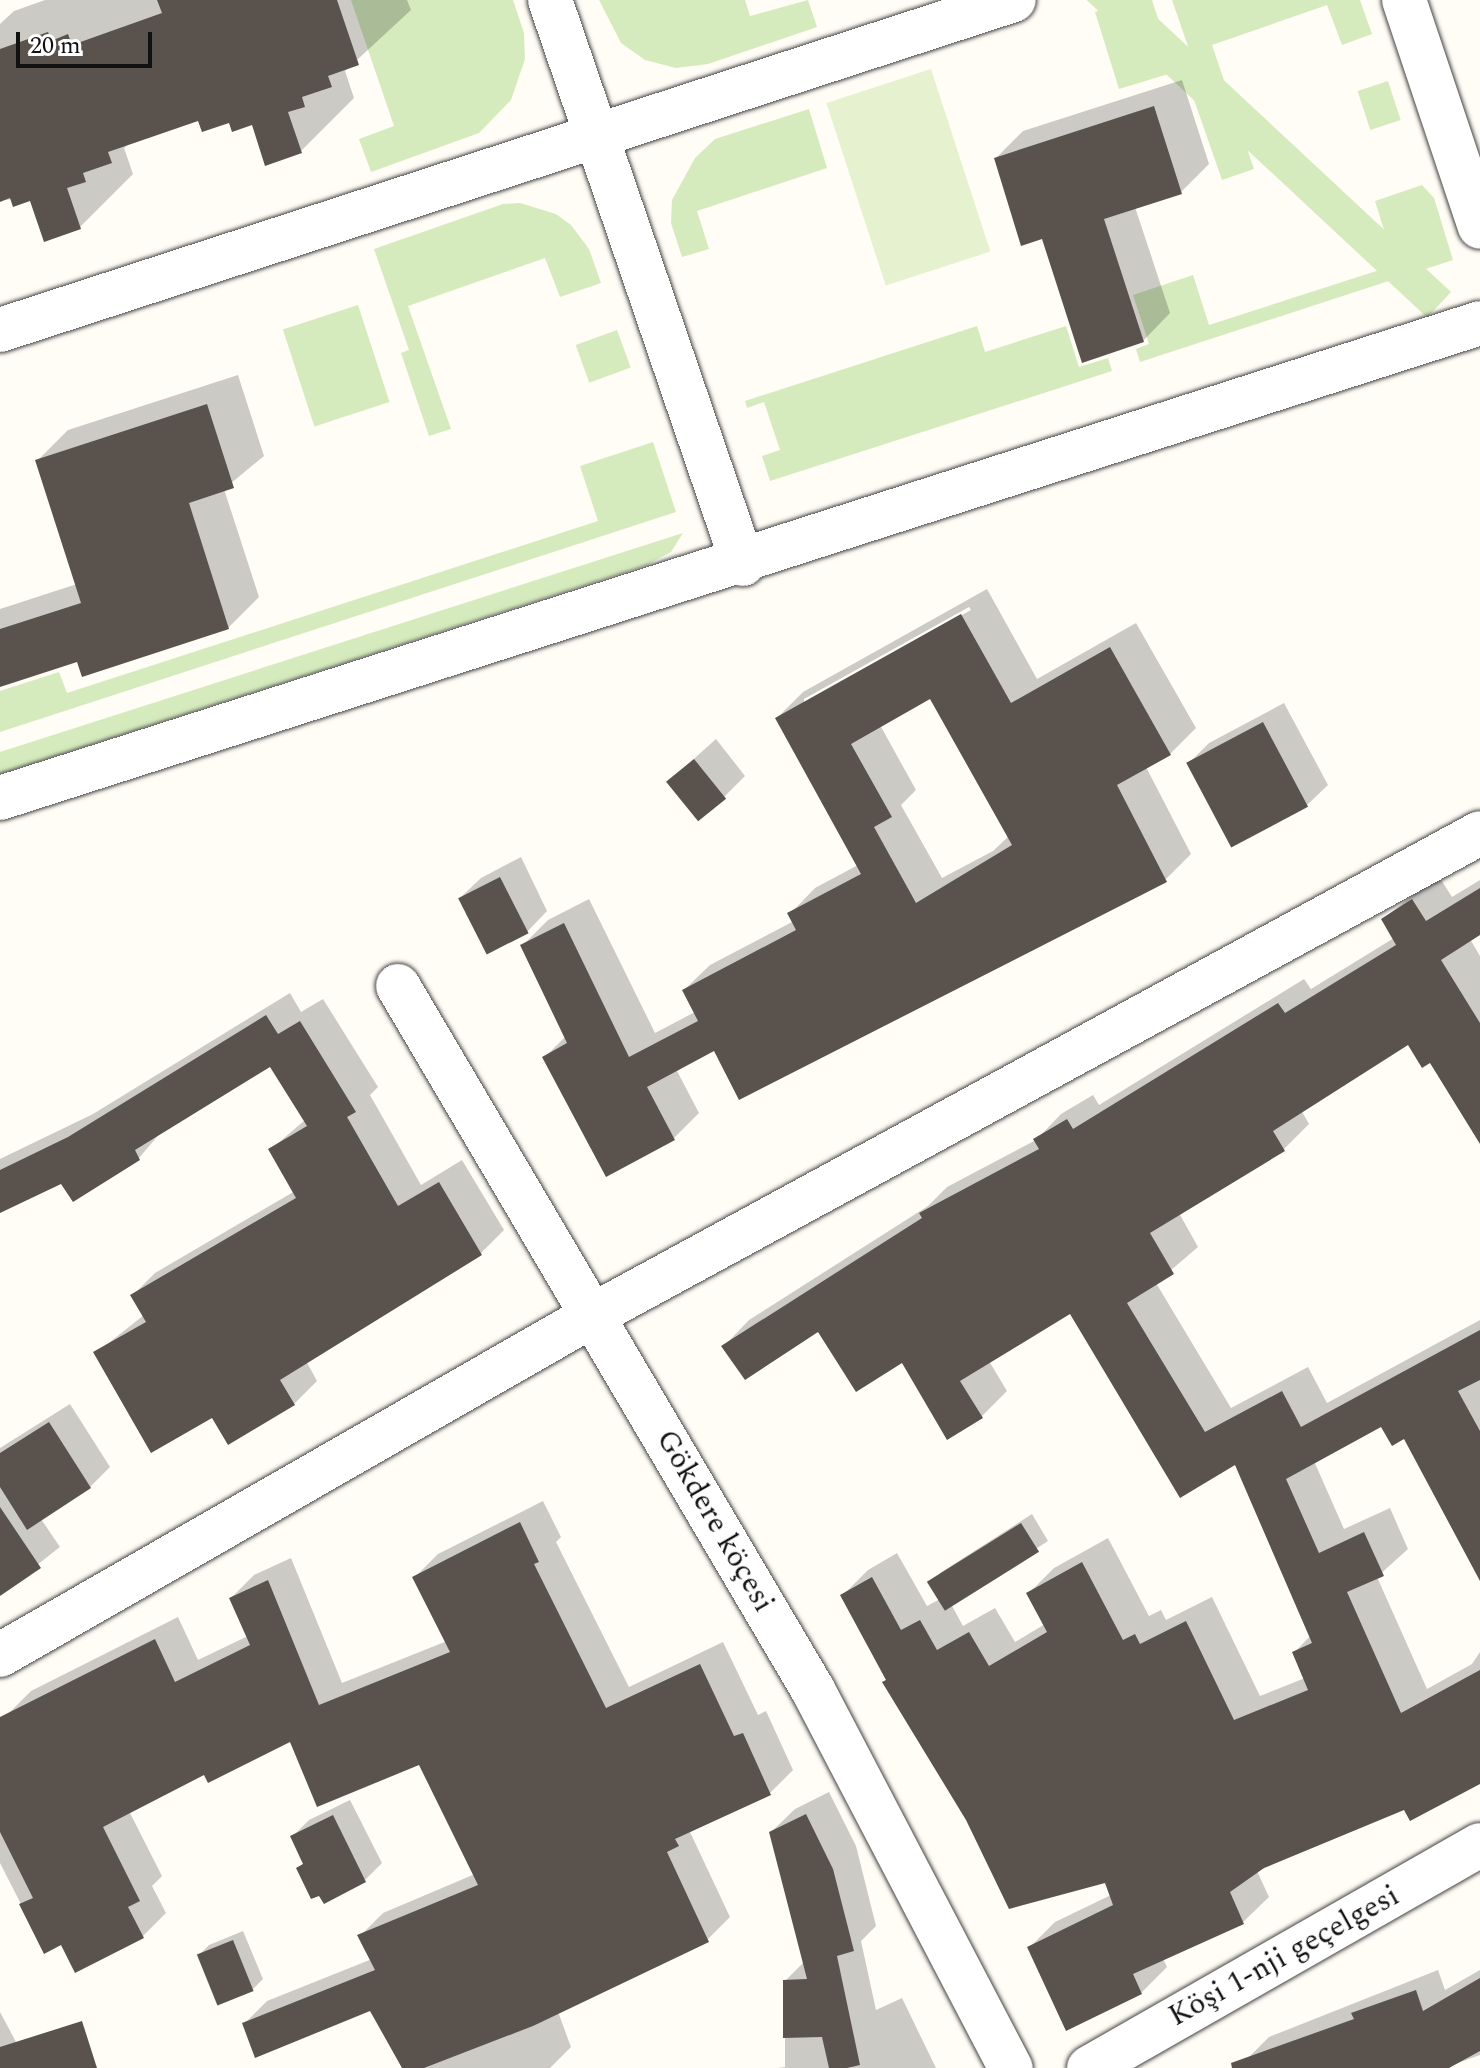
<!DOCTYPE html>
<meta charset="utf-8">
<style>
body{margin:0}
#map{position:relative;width:1480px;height:2068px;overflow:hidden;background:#fffdf5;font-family:Spectral,serif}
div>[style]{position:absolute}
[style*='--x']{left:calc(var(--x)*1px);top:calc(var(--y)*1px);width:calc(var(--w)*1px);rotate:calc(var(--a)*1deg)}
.green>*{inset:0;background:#d5ebbd;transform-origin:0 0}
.pitch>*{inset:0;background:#e6f2cf;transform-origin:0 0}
.shadow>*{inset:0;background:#0003}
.building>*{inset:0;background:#5a524d;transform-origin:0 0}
.roads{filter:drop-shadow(0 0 2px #444) drop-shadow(0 0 2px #444)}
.minor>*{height:44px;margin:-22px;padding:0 22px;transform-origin:22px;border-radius:22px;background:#fff}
span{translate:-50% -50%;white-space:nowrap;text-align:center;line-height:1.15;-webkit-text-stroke:8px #fff;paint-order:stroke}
.street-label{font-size:30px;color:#111}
.scale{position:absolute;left:16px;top:32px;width:136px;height:36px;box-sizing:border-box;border:4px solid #111;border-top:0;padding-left:10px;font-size:24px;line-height:28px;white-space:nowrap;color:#111;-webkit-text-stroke:6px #fff;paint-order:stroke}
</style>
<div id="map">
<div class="green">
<div style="clip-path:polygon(351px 0,513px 0,524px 33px,525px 59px,511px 100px,479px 133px,371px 172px,359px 139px,394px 126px)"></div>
<div style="clip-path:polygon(599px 0,745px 0,750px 16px,808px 0,817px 27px,708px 64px,676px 68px,645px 60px,621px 43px)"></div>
<div style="clip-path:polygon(1132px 0,1152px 0,1175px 72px,1119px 89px,1095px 12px)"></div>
<div style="clip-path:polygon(1172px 0,1360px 0,1372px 34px,1342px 45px,1327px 5px,1212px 45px,1254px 169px,1222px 180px,1193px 97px,1204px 93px)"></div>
<div style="left:1388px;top:81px;width:41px;height:32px;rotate:72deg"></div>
<div style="clip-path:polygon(809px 109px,827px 168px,697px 211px,709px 249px,682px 257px,671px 223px,672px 200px,695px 158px,715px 139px)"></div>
<div style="clip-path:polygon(1422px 185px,1434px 198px,1453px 260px,1140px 362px,1136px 349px,1149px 344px,1133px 295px,1193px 275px,1209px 325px,1395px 265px,1375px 201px)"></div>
<div style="clip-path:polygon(520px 203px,556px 214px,571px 225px,589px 249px,601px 283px,560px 297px,545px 258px,408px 306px,451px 429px,429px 436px,401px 353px,409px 350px,374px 249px,503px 204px)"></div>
<div style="left:1451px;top:292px;width:35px;height:718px;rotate:133deg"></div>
<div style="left:358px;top:305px;width:102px;height:79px;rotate:72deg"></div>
<div style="clip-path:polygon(977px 326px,985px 352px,1066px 326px,1079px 367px,1108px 358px,1112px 371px,770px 481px,762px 456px,780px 450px,764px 402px,747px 408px,745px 401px)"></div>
<div style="left:617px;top:330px;width:40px;height:44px;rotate:70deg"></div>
<div style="clip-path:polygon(653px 442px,676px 512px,0 732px,0 691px,59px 672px,67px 693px,598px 521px,580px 466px)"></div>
<div style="clip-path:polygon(683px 533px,671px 552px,647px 565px,0 774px,0 752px)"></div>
</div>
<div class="pitch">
<div style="left:931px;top:69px;width:192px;height:110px;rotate:72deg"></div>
</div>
<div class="shadow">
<div style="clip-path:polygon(45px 0,407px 0,411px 10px,345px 71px,354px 98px,301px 151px,253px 122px,199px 118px,131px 142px,124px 148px,133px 174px,80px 227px,32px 198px,0 200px,0 24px,14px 11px)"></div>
<div style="clip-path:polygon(1182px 80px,1209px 164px,1181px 192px,1135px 207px,1170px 313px,1143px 341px,1043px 236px,996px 158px,1023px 131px)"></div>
<div style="clip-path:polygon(238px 375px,264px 456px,224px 489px,259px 597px,228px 628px,78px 659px,0 685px,0 609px,77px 584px,37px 461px,68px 430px)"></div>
<div style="clip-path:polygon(evenodd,987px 589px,1037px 679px,1136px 623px,1196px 728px,1170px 754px,1146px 767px,1191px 854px,1165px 880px,715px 1049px,676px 1069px,699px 1113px,674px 1138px,545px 1057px,566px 1036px,522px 946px,548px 920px,589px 899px,655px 1033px,695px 1012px,684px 990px,710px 965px,794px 921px,790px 914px,815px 888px,858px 865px,777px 718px,803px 692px,987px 589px,969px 607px,971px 610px,804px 703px,804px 699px,969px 607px,987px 589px,931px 697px,1009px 836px,993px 851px,942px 878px,901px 805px,916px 790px,880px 725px,931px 697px)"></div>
<div style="clip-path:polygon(1284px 703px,1328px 785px,1307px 805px,1233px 845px,1189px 763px,1209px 743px)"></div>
<div style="clip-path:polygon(716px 739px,745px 776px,724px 797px,669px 781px)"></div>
<div style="clip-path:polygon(521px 857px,547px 911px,527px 932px,460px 898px,481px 878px)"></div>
<div style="clip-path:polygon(1438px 875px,1452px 897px,1480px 880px,1480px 933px,1470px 939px,1480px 956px,1480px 1142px,1431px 1060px,1409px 1042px,1301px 1110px,1309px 1124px,1284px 1149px,1179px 1213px,1198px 1247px,1156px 1283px,1231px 1408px,1308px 1367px,1327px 1403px,1480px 1320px,1480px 1577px,1405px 1437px,1382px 1424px,1314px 1461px,1344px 1529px,1390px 1508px,1408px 1549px,1377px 1577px,1427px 1689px,1472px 1664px,1480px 1652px,1480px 1778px,1257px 1871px,1269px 1897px,1243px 1922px,1163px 1959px,1167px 1967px,1141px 1993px,1029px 1948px,1055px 1922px,1111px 1895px,1106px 1881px,968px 1819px,842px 1596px,868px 1570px,897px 1553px,927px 1606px,940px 1599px,930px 1583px,940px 1573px,1032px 1514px,1048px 1541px,951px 1604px,963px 1626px,995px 1608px,1015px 1642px,1045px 1624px,1029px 1593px,1054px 1568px,1108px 1538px,1149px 1616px,1161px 1610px,1166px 1620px,1212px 1597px,1260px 1696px,1305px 1678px,1294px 1653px,1311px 1635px,1236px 1462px,1070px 1311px,989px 1361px,1007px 1391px,981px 1417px,903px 1360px,819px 1329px,724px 1346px,749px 1320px,928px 1206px,947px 1187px,1036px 1140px,1061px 1114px,1093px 1095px,1099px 1105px,1304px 979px,1311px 989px,1394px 938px,1383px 919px)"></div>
<div style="clip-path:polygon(290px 993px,301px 1012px,323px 999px,378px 1087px,370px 1095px,421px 1185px,462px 1160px,504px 1230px,481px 1253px,306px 1361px,317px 1381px,294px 1404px,212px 1415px,96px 1353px,144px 1315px,132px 1296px,155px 1273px,295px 1191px,270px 1150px,305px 1120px,271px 1064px,161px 1132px,139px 1158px,73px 1200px,62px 1181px,0 1212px,0 1159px,93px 1114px)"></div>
<div style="clip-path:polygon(70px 1404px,110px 1467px,90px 1487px,41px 1519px,60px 1547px,0 1594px,0 1448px)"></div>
<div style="clip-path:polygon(543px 1501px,561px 1537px,556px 1542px,629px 1687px,723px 1642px,758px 1715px,766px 1711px,793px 1770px,770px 1793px,690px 1832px,730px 1917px,707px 1940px,557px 2009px,571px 2047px,550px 2068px,404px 2068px,370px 2009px,244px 2024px,267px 2001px,372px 1959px,360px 1936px,383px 1913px,475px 1874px,420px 1762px,292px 1739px,205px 1772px,129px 1811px,162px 1876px,152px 1886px,166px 1913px,143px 1936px,62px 1942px,45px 1951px,0 1863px,0 1747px,8px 1714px,31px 1691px,178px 1617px,198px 1660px,248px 1636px,231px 1598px,254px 1575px,291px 1558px,342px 1683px,447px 1641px,415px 1577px,438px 1554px)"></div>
<div style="clip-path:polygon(829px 1792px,856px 1846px,876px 1926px,861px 1941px,876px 2010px,902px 1998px,936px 2068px,778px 2068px,785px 2067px,785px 1981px,804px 1962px,771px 1832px,795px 1809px)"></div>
<div style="clip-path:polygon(350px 1800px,382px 1863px,365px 1880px,298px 1869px,305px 1862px,292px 1837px,309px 1820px)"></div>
<div style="clip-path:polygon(243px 1931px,263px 1979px,253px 1989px,199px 1955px,209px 1945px)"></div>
<div style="clip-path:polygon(1438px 1970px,1445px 1990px,1480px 1970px,1480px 2055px,1444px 2068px,1250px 2068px,1247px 2059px,1269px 2037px)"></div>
<div style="clip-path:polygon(0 2012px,30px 2068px,0 2068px)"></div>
</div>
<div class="building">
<div style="clip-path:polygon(157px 0,337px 0,359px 65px,328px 76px,332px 87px,302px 97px,305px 107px,288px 112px,302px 153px,265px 166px,252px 125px,232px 132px,229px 123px,202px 132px,198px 121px,108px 152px,112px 163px,83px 173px,86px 182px,67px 188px,81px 229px,44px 242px,30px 201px,13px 207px,10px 198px,0 202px,0 49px,48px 32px,51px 41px,68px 34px,72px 45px,162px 13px)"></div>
<div style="clip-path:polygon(1154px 106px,1182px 194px,1104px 219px,1144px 342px,1082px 363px,1042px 239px,1021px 246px,994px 158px)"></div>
<div style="clip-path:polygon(207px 404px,234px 488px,189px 503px,229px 629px,82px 677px,77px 662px,0 687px,0 629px,81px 603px,35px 460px)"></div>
<div style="clip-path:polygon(evenodd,961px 614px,1011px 703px,1110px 647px,1171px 755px,1117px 785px,1167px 882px,739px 1100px,714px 1051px,647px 1087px,675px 1140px,606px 1177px,542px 1057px,567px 1043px,520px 945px,564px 923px,629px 1057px,698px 1021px,682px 990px,796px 930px,787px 913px,861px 874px,775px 718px,961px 614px,930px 699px,1012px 845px,916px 903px,874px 827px,892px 817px,851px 744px,930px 699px)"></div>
<div style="left:1263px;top:722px;width:96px;height:87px;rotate:62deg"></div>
<div style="left:694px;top:759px;width:51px;height:36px;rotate:51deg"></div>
<div style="left:500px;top:877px;width:63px;height:47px;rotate:63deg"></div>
<div style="clip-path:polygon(1480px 888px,1480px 935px,1441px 960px,1480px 1023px,1480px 1144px,1430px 1063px,1422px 1068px,1408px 1045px,1273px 1131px,1285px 1151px,1150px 1233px,1174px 1274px,1127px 1303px,1205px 1432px,1282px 1391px,1301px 1427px,1480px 1330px,1480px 1380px,1458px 1391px,1480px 1431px,1480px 1581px,1404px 1439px,1392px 1446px,1381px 1427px,1286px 1479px,1319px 1553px,1364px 1532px,1384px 1576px,1347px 1592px,1401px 1713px,1480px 1670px,1480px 1784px,1410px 1821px,1404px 1810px,1264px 1868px,1230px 1892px,1244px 1924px,1133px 1974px,1142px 1994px,1066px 2031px,1027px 1947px,1113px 1905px,1105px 1883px,1009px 1909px,966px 1820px,882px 1682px,886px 1680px,840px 1595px,872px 1577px,901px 1630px,920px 1620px,937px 1650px,969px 1632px,989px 1666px,1047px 1632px,1026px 1593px,1082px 1562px,1123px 1640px,1135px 1634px,1140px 1644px,1186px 1621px,1234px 1720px,1308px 1690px,1292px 1652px,1312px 1643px,1235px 1465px,1180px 1498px,1070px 1314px,960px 1381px,983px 1418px,947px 1440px,902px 1363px,856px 1392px,818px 1332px,745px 1380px,721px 1346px,922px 1218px,919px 1213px,1039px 1149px,1033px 1139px,1067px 1119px,1073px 1129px,1278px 1003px,1285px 1013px,1396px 945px,1381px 919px,1412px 899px,1426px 921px)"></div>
<div style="clip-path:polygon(266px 1015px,278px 1034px,300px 1021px,356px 1112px,347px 1117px,398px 1206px,439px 1182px,482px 1255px,280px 1380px,295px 1405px,228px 1445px,212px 1418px,151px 1453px,93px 1352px,146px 1322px,130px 1295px,296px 1198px,268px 1149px,307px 1126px,270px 1067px,135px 1150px,140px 1160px,73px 1202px,61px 1184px,0 1213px,0 1170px,68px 1137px)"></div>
<div style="clip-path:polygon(49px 1422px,91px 1488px,27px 1530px,0 1487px,0 1453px)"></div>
<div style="clip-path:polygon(0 1507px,41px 1568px,0 1596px)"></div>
<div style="clip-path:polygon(520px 1522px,539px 1562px,534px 1564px,606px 1708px,700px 1664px,734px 1736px,743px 1733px,771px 1795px,675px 1839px,679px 1846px,667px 1852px,709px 1942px,533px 2026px,424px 2068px,402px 2068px,370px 2011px,255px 2058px,242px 2023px,375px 1970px,357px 1935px,478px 1885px,419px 1765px,317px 1807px,290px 1742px,208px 1783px,204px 1775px,103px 1827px,140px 1901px,128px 1907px,144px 1938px,75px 1973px,61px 1945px,44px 1954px,19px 1904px,33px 1898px,0 1832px,0 1717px,155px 1639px,175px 1682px,250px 1645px,229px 1598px,268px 1580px,319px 1705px,450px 1652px,412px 1577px)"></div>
<div style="left:1021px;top:1523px;width:34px;height:111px;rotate:58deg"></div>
<div style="clip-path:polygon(806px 1814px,833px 1869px,854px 1951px,837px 1956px,860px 2065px,847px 2068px,829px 2068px,822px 2037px,783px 2038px,783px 1980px,807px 1979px,769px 1832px)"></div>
<div style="clip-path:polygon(333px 1815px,366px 1882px,324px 1904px,319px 1896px,311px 1899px,296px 1868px,303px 1864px,290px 1836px)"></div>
<div style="left:233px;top:1940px;width:55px;height:39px;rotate:68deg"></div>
<div style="clip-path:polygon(1480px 1978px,1480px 2051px,1449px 2068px,1232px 2068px,1231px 2063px,1354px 2019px,1351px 2013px,1416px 1990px,1423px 2011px)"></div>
<div style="clip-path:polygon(82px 2021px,97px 2068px,0 2068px,0 2047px)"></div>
</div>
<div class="roads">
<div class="minor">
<div style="--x:550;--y:0;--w:596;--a:71.11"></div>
<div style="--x:1404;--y:0;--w:239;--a:71.5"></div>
<div style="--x:0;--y:330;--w:1066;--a:-18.03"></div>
<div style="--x:0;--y:798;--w:1554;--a:-17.79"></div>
<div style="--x:398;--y:986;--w:817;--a:59.48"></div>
<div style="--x:813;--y:1690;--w:427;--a:62.4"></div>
<div style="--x:0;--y:1655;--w:686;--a:-29.82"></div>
<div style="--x:595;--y:1314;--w:1007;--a:-28.52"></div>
<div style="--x:1089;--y:2068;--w:450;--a:-29.7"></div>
</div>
</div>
<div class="street-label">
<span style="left:715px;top:1521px;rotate:60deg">Gökdere köçesi</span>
<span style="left:1284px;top:1956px;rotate:-29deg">Köşi 1-nji geçelgesi</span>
</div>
<div class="scale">20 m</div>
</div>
